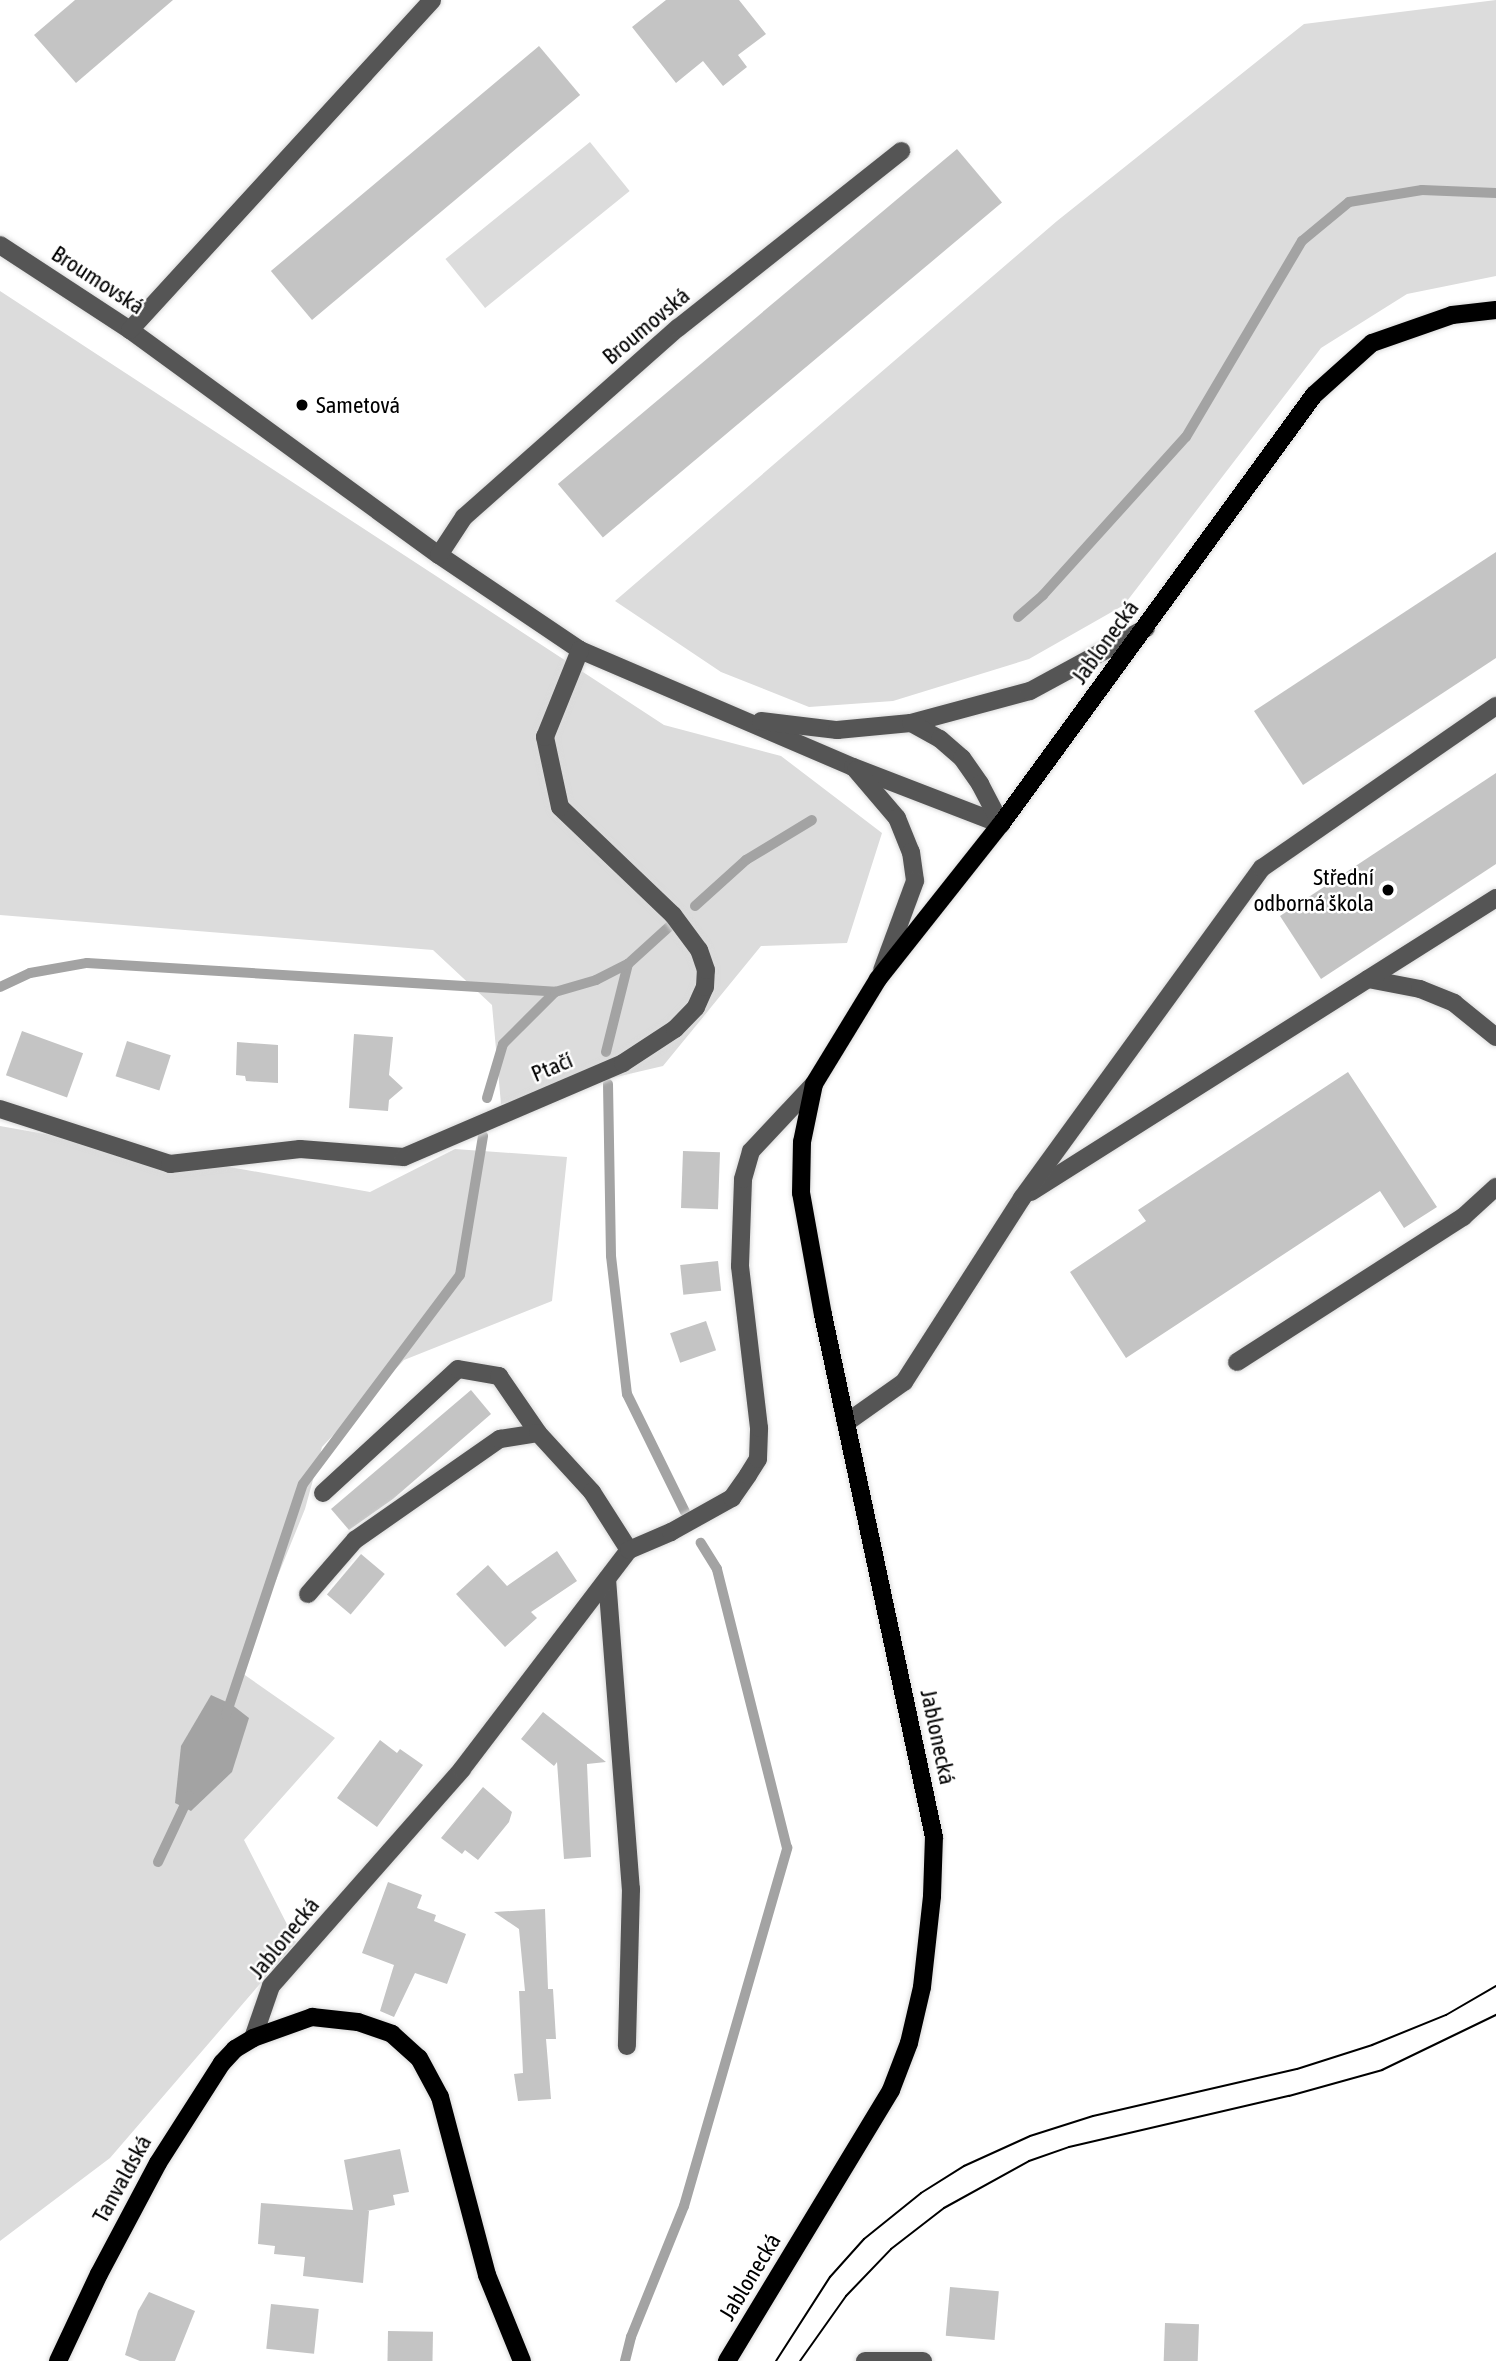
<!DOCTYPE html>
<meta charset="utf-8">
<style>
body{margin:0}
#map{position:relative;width:1496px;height:2361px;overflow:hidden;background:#fff;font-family:"Asap Condensed",sans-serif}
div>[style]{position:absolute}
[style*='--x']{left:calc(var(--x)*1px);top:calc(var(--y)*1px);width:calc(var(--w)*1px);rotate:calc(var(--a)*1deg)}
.green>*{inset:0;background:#dcdcdc;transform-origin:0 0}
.water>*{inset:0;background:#a3a3a3}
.stream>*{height:10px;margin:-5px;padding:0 5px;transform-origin:5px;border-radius:5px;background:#a3a3a3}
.building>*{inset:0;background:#c4c4c4;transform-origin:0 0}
.roads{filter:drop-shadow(0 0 2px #dbdbdb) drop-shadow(0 0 2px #dbdbdb)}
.minor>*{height:18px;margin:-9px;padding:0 9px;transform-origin:9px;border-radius:9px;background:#555}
.major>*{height:18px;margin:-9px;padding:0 9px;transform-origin:9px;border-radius:9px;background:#000}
.tram>*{height:2px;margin:-1px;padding:0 1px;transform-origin:1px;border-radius:1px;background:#000}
.dots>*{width:19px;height:19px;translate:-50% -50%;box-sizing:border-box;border:4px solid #fff;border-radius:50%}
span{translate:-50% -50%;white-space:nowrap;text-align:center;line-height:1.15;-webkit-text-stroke:5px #fff;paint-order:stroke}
.street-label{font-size:23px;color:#000}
.poi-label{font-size:23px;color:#000}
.left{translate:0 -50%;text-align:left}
.right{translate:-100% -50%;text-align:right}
</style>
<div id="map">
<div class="green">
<div style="clip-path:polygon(1496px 0,1496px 276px,1407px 294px,1321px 348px,1124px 605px,1029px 659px,893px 701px,809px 707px,721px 672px,615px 601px,1057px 221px,1304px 24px)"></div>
<div style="left:590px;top:142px;width:63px;height:186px;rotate:51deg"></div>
<div style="clip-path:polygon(0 291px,664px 725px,781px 756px,882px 833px,847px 943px,761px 946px,663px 1066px,501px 1104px,492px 1005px,433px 950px,0 915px)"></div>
<div style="clip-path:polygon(0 1126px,370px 1192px,455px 1149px,567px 1157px,552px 1301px,404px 1360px,322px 1447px,305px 1509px,239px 1671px,335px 1738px,244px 1840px,296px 1942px,110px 2158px,0 2241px)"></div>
</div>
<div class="water">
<div style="clip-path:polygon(211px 1695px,231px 1704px,249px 1718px,232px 1772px,191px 1811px,175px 1803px,181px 1746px)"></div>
</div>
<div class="stream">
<div style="--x:1018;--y:617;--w:33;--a:-41"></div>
<div style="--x:1043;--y:595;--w:213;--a:-47.9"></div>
<div style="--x:1186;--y:437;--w:228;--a:-59.4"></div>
<div style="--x:1302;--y:241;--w:61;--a:-39.7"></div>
<div style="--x:1349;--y:202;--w:74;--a:-9.3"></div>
<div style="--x:1422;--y:190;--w:74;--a:2.3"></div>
<div style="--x:695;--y:906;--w:69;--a:-42"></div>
<div style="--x:746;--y:860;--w:77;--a:-31.2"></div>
<div style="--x:0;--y:987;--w:33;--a:-25"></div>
<div style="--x:30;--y:973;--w:58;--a:-10"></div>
<div style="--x:87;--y:963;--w:469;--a:3.5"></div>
<div style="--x:606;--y:1052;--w:91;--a:-76"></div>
<div style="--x:628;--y:964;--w:58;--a:-42.2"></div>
<div style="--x:608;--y:1084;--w:172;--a:89"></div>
<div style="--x:611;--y:1256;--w:139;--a:83.4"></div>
<div style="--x:627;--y:1394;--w:131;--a:63.8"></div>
<div style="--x:487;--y:1098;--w:56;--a:-73.5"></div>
<div style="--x:503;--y:1044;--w:74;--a:-45"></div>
<div style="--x:555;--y:992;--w:43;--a:-16.3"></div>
<div style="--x:596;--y:980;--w:36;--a:-27"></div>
<div style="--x:226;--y:1715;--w:243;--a:-71.6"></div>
<div style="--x:303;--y:1484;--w:261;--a:-53.1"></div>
<div style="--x:460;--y:1275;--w:141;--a:-80.6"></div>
<div style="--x:158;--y:1862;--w:73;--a:-64.8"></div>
<div style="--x:625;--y:2361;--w:25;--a:-76"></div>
<div style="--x:631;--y:2337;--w:141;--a:-68"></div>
<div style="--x:684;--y:2206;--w:373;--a:-73.9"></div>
<div style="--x:787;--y:1848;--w:288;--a:-104.1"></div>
<div style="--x:717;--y:1569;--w:31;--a:-122"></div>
</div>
<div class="building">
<div style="clip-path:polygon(75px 0,173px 0,76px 83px,34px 35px)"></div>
<div style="clip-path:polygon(666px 0,739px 0,766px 34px,738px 55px,747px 67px,723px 86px,703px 61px,676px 83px,632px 27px)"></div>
<div style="left:539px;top:46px;width:64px;height:350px;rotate:50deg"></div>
<div style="left:957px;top:149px;width:70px;height:521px;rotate:50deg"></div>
<div style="clip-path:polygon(1496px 552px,1496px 658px,1303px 785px,1254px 711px)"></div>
<div style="clip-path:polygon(1496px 773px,1496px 864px,1321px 979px,1280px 916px)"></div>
<div style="left:22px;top:1031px;width:65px;height:47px;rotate:20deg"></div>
<div style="clip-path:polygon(354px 1034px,393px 1037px,389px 1075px,403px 1088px,389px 1100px,388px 1111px,349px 1108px)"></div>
<div style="left:127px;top:1041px;width:46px;height:37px;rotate:18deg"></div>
<div style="clip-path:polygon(237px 1042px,278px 1045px,278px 1083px,246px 1081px,245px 1076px,236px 1075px)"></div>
<div style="clip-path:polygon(1348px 1072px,1437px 1207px,1404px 1228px,1380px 1191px,1126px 1358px,1070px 1272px,1146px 1221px,1138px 1210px)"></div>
<div style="left:683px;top:1151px;width:37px;height:57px;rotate:2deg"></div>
<div style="left:718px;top:1261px;width:30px;height:38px;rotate:84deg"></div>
<div style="left:706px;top:1321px;width:31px;height:38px;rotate:71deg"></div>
<div style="clip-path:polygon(471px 1390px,491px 1414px,393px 1499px,349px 1530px,331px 1509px)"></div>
<div style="clip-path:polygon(557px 1551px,577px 1581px,531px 1612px,537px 1618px,505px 1647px,456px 1594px,488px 1565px,507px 1586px)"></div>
<div style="left:361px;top:1554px;width:31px;height:53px;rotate:40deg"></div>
<div style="clip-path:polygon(543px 1712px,606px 1762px,587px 1764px,591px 1857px,564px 1859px,557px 1762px,554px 1766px,521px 1739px)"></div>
<div style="clip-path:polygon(380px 1740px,397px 1753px,400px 1749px,423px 1765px,377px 1827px,337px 1798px)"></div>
<div style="clip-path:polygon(483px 1787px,512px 1812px,509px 1822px,478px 1860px,465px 1850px,462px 1854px,441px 1838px)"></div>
<div style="clip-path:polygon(388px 1882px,422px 1895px,417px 1908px,436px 1915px,434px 1921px,466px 1934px,447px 1984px,415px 1973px,394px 2017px,380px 2011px,394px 1965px,362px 1953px)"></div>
<div style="clip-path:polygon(545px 1909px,548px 1989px,553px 1989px,556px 2039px,546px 2039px,551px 2099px,518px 2101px,514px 2074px,523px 2073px,519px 1991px,525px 1991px,519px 1929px,494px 1912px)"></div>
<div style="clip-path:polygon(400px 2149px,409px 2192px,393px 2195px,395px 2205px,367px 2211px,369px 2211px,363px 2283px,303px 2276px,305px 2257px,274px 2254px,275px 2246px,258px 2244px,261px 2203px,353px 2210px,344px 2160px)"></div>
<div style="left:950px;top:2287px;width:49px;height:49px;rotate:5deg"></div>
<div style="clip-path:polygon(149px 2292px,195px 2311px,175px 2361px,140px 2361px,125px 2355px,138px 2311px)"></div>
<div style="left:271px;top:2304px;width:48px;height:45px;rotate:6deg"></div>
<div style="left:1165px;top:2323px;width:34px;height:38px;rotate:2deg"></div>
<div style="left:388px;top:2331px;width:45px;height:30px;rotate:1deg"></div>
</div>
<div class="roads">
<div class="minor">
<div style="--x:0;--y:245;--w:155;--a:33.2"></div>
<div style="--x:130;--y:330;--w:382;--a:36.1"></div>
<div style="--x:439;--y:555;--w:170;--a:34"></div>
<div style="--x:580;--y:650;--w:297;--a:23.2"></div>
<div style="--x:853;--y:767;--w:159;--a:21.1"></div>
<div style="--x:130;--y:330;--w:447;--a:-47.5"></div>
<div style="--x:439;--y:555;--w:45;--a:-56.7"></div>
<div style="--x:464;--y:517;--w:286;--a:-41.5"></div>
<div style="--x:678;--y:328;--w:285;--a:-38.4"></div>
<div style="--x:761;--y:721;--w:77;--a:6.8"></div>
<div style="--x:837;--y:730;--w:74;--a:-5.4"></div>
<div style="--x:911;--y:723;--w:123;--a:-15.1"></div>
<div style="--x:1030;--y:691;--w:132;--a:-28.5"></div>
<div style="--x:911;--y:723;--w:33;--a:29"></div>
<div style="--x:940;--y:739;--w:29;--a:41"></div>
<div style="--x:962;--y:758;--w:32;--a:55"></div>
<div style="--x:980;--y:784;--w:45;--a:62.3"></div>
<div style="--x:856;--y:770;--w:63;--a:49.5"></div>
<div style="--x:897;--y:818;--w:37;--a:68"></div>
<div style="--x:911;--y:852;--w:29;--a:82"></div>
<div style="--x:915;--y:881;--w:95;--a:110.3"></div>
<div style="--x:1368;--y:979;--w:53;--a:10.9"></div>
<div style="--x:1420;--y:989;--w:37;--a:22"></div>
<div style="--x:1454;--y:1003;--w:54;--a:39"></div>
<div style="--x:0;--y:1109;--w:179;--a:17.9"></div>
<div style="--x:170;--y:1164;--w:131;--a:-6.6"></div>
<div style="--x:300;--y:1149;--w:104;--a:4.4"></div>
<div style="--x:404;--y:1157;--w:238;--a:-23.2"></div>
<div style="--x:623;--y:1063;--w:62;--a:-33.2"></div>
<div style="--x:675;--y:1029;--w:30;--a:-46"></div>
<div style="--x:696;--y:1007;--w:22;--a:-66"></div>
<div style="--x:705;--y:987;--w:17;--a:-87"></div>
<div style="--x:706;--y:970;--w:21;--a:-109"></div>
<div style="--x:699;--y:950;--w:44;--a:-126.6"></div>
<div style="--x:673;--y:915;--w:156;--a:-136.3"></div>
<div style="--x:560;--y:807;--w:72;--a:-102.1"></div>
<div style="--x:545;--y:737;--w:94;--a:-68.1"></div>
<div style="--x:1031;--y:1192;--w:550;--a:-32.3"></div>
<div style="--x:1237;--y:1362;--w:269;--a:-32.7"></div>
<div style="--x:1463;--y:1217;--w:45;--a:-42.3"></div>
<div style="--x:846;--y:1423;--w:71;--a:-35.3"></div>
<div style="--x:904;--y:1382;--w:219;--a:-57.3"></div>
<div style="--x:1022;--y:1198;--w:408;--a:-54"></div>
<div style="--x:1262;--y:868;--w:285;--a:-34.7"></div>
<div style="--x:323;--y:1493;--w:183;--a:-42.6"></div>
<div style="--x:458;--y:1369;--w:42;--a:9.7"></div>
<div style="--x:499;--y:1376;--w:69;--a:55.6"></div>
<div style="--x:607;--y:1579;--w:311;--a:85.6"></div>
<div style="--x:631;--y:1889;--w:157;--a:91.5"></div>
<div style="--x:308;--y:1594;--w:72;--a:-49"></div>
<div style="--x:355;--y:1540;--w:177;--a:-34.9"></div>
<div style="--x:500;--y:1439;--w:38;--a:-9"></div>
<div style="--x:538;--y:1433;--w:80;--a:47.5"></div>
<div style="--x:592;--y:1492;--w:69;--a:57.5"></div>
<div style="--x:253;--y:2038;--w:55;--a:-70.9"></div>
<div style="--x:271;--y:1986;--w:289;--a:-48.6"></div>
<div style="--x:462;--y:1769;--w:275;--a:-52.7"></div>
<div style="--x:629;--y:1550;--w:46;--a:-23.2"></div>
<div style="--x:671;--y:1532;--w:70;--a:-29.1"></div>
<div style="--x:732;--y:1498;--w:28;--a:-55"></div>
<div style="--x:748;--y:1475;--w:19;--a:-58"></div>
<div style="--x:758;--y:1459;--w:31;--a:-88"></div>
<div style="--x:759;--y:1428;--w:163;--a:-96.7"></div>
<div style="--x:740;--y:1266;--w:87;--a:-88"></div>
<div style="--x:743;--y:1179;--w:29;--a:-74"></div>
<div style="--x:751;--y:1151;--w:92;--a:-46.8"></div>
<div style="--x:865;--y:2361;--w:58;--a:0"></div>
</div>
<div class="major">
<div style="--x:58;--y:2361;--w:96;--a:-64.8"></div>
<div style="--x:99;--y:2274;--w:126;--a:-62"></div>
<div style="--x:158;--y:2163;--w:119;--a:-57.4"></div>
<div style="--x:222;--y:2063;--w:19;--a:-47"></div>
<div style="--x:235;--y:2049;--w:21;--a:-31"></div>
<div style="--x:253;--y:2038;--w:63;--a:-19.6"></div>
<div style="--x:312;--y:2017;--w:46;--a:6.2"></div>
<div style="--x:358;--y:2022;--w:36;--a:19"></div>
<div style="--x:392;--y:2034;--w:36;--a:42"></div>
<div style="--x:419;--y:2058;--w:44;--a:61.7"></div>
<div style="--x:440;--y:2097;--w:184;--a:75.2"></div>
<div style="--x:487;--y:2275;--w:93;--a:67.9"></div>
<div style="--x:727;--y:2361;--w:317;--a:-58.8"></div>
<div style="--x:891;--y:2090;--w:50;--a:-69"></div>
<div style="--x:909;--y:2043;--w:57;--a:-76.9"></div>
<div style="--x:922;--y:1987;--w:92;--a:-83.7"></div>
<div style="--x:932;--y:1896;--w:59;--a:-88.1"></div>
<div style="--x:934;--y:1837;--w:534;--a:-102"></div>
<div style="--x:823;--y:1315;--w:124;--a:-100.2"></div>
<div style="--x:801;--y:1193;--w:51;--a:-88.9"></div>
<div style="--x:802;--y:1142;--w:59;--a:-78.3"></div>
<div style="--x:814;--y:1084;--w:123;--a:-58.6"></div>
<div style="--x:878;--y:979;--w:198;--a:-51.6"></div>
<div style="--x:1001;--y:824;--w:531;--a:-53.89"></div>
<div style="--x:1314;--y:395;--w:78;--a:-41.9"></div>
<div style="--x:1372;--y:343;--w:85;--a:-19.3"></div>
<div style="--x:1452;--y:315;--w:44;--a:-6.5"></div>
</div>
</div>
<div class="tram">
<div style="--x:776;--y:2361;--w:100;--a:-57.3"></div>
<div style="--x:830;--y:2277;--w:51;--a:-48.2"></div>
<div style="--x:864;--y:2239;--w:73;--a:-38.9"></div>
<div style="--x:921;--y:2193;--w:51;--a:-32.1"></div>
<div style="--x:964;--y:2166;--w:72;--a:-24.4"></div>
<div style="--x:1030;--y:2136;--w:66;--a:-17.6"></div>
<div style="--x:1093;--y:2116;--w:209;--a:-13"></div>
<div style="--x:1297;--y:2069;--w:79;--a:-17.7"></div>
<div style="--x:1372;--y:2045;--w:80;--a:-22.1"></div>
<div style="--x:1446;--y:2015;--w:58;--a:-30.1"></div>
<div style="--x:800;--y:2361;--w:80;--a:-54.7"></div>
<div style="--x:846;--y:2296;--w:65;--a:-46.2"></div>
<div style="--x:891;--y:2249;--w:67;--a:-37.7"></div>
<div style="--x:944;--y:2208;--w:97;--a:-28.9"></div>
<div style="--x:1029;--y:2161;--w:42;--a:-19.3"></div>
<div style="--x:1069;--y:2147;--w:226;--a:-13.1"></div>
<div style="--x:1289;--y:2096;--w:97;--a:-15.6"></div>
<div style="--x:1382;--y:2070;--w:127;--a:-25.8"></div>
</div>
<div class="dots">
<div style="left:302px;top:405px;background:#000"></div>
<div style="left:1388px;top:890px;background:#000"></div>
</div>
<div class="street-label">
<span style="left:98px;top:280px;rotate:33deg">Broumovská</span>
<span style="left:646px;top:326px;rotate:-40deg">Broumovská</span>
<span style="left:1105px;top:642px;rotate:-54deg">Jablonecká</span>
<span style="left:552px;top:1067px;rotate:-23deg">Ptačí</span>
<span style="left:938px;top:1737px;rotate:78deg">Jablonecká</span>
<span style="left:284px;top:1938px;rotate:-51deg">Jablonecká</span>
<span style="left:122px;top:2179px;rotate:-61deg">Tanvaldská</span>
<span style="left:750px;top:2277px;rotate:-59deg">Jablonecká</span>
</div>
<div class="poi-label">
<span class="left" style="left:316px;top:405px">Sametová</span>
<span class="right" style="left:1374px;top:890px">Střední<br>odborná škola</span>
</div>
</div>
